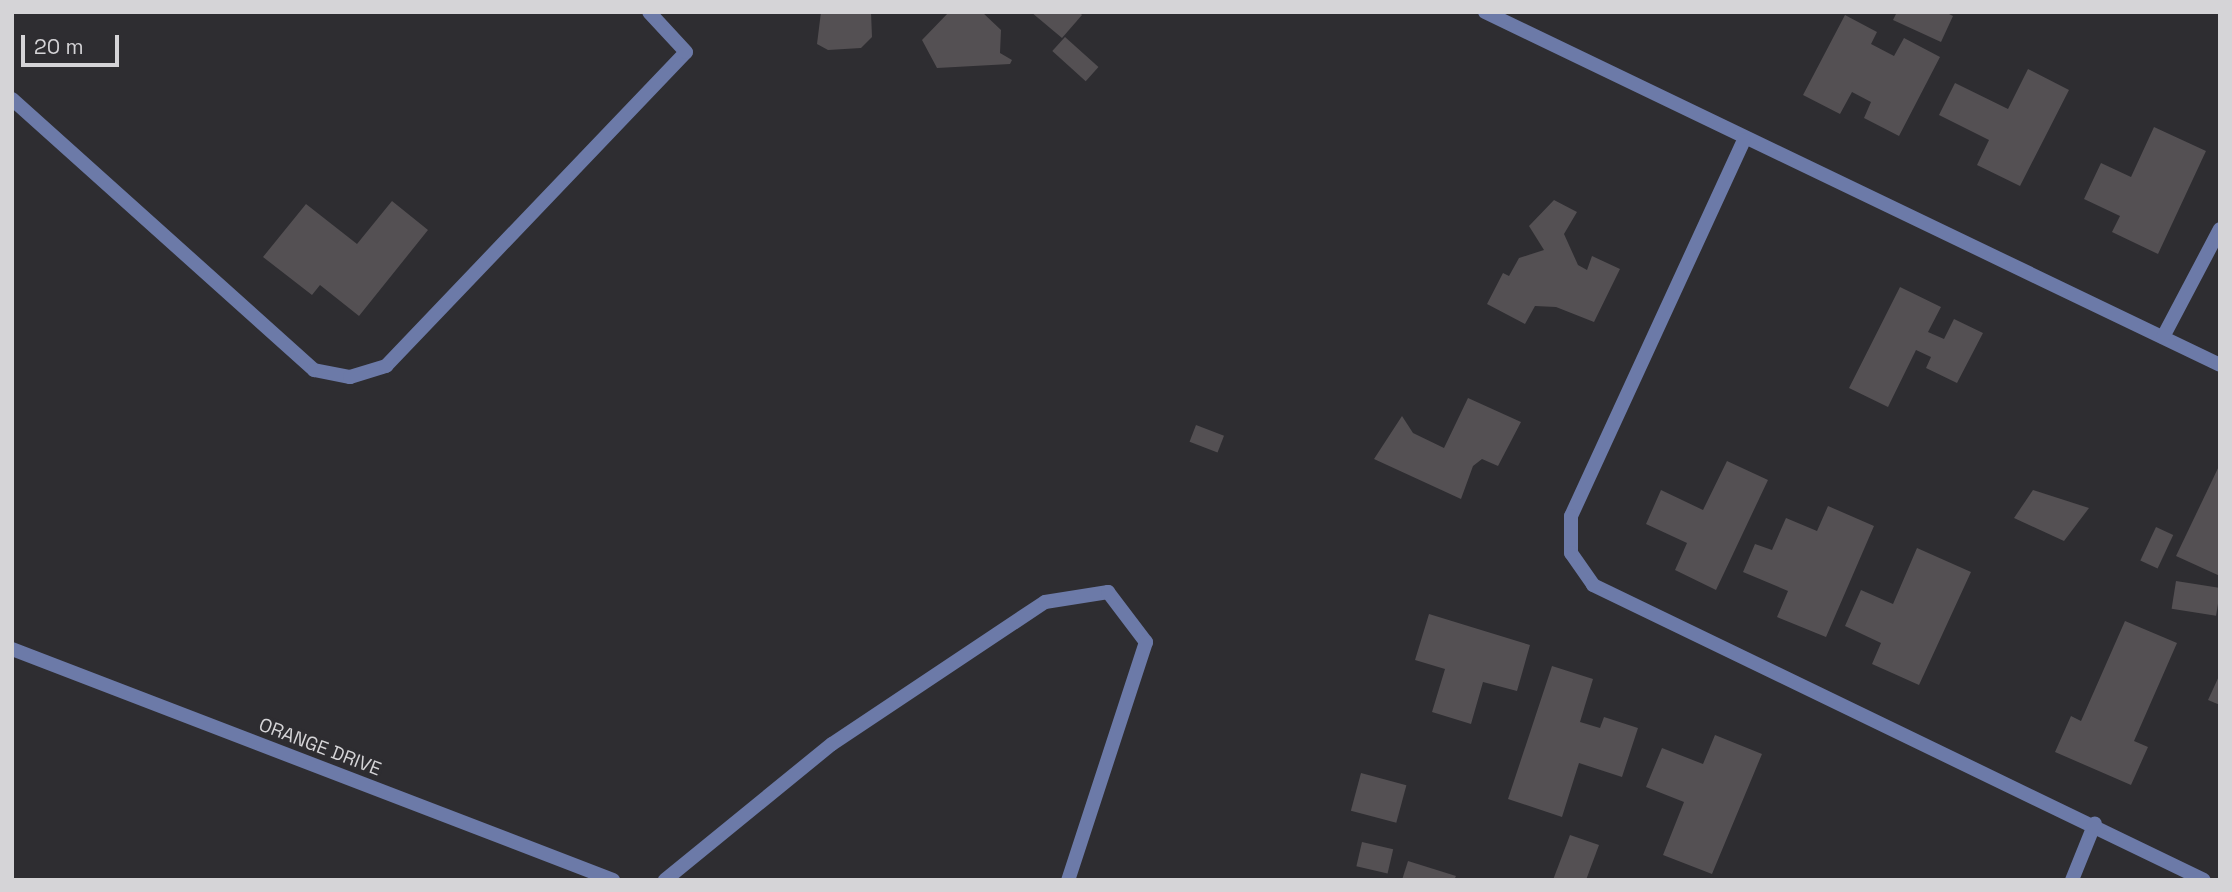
<!DOCTYPE html>
<style>
body{margin:0}
#map{position:relative;width:2232px;height:892px;overflow:hidden;background:#2e2d31;font-family:"Space Grotesk",sans-serif}
div>[style]{position:absolute}
[style*='--x']{left:calc(var(--x)*1px);top:calc(var(--y)*1px);width:calc(var(--w)*1px);rotate:calc(var(--a)*1deg)}
.building>*{inset:0;background:#545053;transform-origin:0 0}
.service>*{height:14px;margin:-7px;padding:0 7px;transform-origin:7px;border-radius:7px;background:#6c7aa8}
.minor>*{height:14px;margin:-7px;padding:0 7px;transform-origin:7px;border-radius:7px;background:#6c7aa8}
.tertiary>*{height:14px;margin:-7px;padding:0 7px;transform-origin:7px;border-radius:7px;background:#6c7aa8}
span{translate:-50% -50%;white-space:nowrap;text-align:center;line-height:1.15;-webkit-text-stroke:6px #2e2d31;paint-order:stroke}
.street-label{font-size:19px;color:#d5d4d7}
.frame{position:absolute;inset:0;border:14px solid #d5d4d7;pointer-events:none}
.scale{position:absolute;left:21px;top:35px;width:98px;height:32px;box-sizing:border-box;border:4px solid #d5d4d7;border-top:0;padding-left:9px;font-size:21px;line-height:24px;white-space:nowrap;color:#d5d4d7;-webkit-text-stroke:5px #2e2d31;paint-order:stroke}
</style>
<div id="map">
<div class="building">
<div style="clip-path:polygon(821px 12px,871px 12px,872px 37px,861px 48px,828px 50px,817px 44px)"></div>
<div style="clip-path:polygon(949px 12px,982px 12px,1001px 30px,1000px 53px,1012px 60px,1010px 64px,937px 68px,922px 40px)"></div>
<div style="clip-path:polygon(1031px 12px,1079px 12px,1082px 15px,1062px 38px)"></div>
<div style="clip-path:polygon(1897px 12px,1945px 12px,1953px 16px,1941px 42px,1893px 20px)"></div>
<div style="clip-path:polygon(1845px 15px,1877px 32px,1871px 44px,1894px 56px,1904px 38px,1940px 57px,1899px 136px,1864px 118px,1871px 102px,1852px 92px,1840px 114px,1803px 95px)"></div>
<div style="left:1065px;top:37px;width:45px;height:19px;rotate:42deg"></div>
<div style="clip-path:polygon(2028px 69px,2069px 90px,2020px 186px,1977px 165px,1989px 140px,1939px 115px,1955px 83px,2008px 109px)"></div>
<div style="clip-path:polygon(2154px 127px,2206px 151px,2158px 254px,2112px 232px,2120px 216px,2084px 199px,2101px 163px,2131px 177px)"></div>
<div style="clip-path:polygon(1554px 200px,1577px 212px,1564px 234px,1578px 265px,1587px 270px,1592px 256px,1620px 269px,1594px 322px,1556px 307px,1535px 306px,1525px 324px,1487px 304px,1503px 273px,1509px 276px,1519px 258px,1544px 250px,1529px 226px)"></div>
<div style="clip-path:polygon(392px 201px,428px 230px,359px 316px,320px 285px,312px 295px,263px 257px,306px 204px,357px 244px)"></div>
<div style="clip-path:polygon(1900px 287px,1941px 307px,1928px 332px,1944px 339px,1954px 319px,1983px 333px,1957px 383px,1926px 368px,1931px 357px,1916px 350px,1888px 407px,1849px 388px)"></div>
<div style="clip-path:polygon(1468px 398px,1521px 422px,1498px 466px,1482px 459px,1473px 466px,1461px 499px,1374px 459px,1402px 416px,1413px 433px,1444px 448px)"></div>
<div style="left:1196px;top:425px;width:30px;height:18px;rotate:21deg"></div>
<div style="clip-path:polygon(1727px 461px,1768px 480px,1716px 590px,1675px 570px,1687px 543px,1646px 524px,1661px 490px,1703px 510px)"></div>
<div style="clip-path:polygon(2220px 464px,2220px 576px,2176px 556px)"></div>
<div style="clip-path:polygon(2033px 490px,2089px 508px,2064px 541px,2014px 518px)"></div>
<div style="clip-path:polygon(1828px 506px,1874px 526px,1826px 637px,1777px 617px,1788px 591px,1743px 572px,1755px 544px,1772px 550px,1786px 518px,1817px 531px)"></div>
<div style="left:2156px;top:527px;width:19px;height:37px;rotate:25deg"></div>
<div style="clip-path:polygon(1917px 548px,1971px 572px,1919px 685px,1872px 664px,1881px 643px,1845px 626px,1861px 590px,1893px 604px)"></div>
<div style="left:2176px;top:581px;width:45px;height:28px;rotate:9deg"></div>
<div style="clip-path:polygon(1429px 614px,1530px 645px,1517px 691px,1483px 682px,1471px 724px,1432px 712px,1445px 669px,1415px 660px)"></div>
<div style="clip-path:polygon(2125px 621px,2177px 643px,2134px 741px,2148px 747px,2131px 785px,2055px 752px,2071px 716px,2081px 721px)"></div>
<div style="clip-path:polygon(1552px 666px,1593px 679px,1580px 722px,1600px 728px,1604px 717px,1638px 728px,1622px 777px,1579px 763px,1562px 817px,1508px 799px)"></div>
<div style="clip-path:polygon(2220px 674px,2220px 705px,2208px 700px)"></div>
<div style="clip-path:polygon(1715px 735px,1762px 754px,1712px 874px,1663px 855px,1684px 802px,1646px 787px,1662px 748px,1703px 764px)"></div>
<div style="left:1361px;top:773px;width:47px;height:39px;rotate:15deg"></div>
<div style="clip-path:polygon(1570px 835px,1599px 845px,1586px 880px,1553px 880px)"></div>
<div style="left:1362px;top:842px;width:32px;height:25px;rotate:13deg"></div>
<div style="clip-path:polygon(1408px 861px,1456px 876px,1454px 880px,1402px 880px)"></div>
</div>
<div class="service">
<div style="--x:665;--y:880;--w:215;--a:-39.2"></div>
<div style="--x:832;--y:744;--w:256;--a:-33.7"></div>
<div style="--x:1045;--y:602;--w:64;--a:-9"></div>
<div style="--x:1108;--y:592;--w:63;--a:52.8"></div>
<div style="--x:1146;--y:642;--w:250;--a:108.1"></div>
</div>
<div class="minor">
<div style="--x:1485;--y:12;--w:815;--a:25.65"></div>
<div style="--x:12;--y:99;--w:406;--a:41.9"></div>
<div style="--x:314;--y:370;--w:37;--a:11"></div>
<div style="--x:350;--y:377;--w:38;--a:-17"></div>
<div style="--x:386;--y:366;--w:434;--a:-46.3"></div>
<div style="--x:686;--y:52;--w:54;--a:-132.8"></div>
<div style="--x:1744;--y:140;--w:414;--a:114.7"></div>
<div style="--x:1571;--y:516;--w:37;--a:90"></div>
<div style="--x:1571;--y:553;--w:39;--a:55"></div>
<div style="--x:1593;--y:585;--w:678;--a:25.77"></div>
<div style="--x:2163;--y:337;--w:122;--a:-62.2"></div>
<div style="--x:2072;--y:880;--w:61;--a:-68"></div>
</div>
<div class="tertiary">
<div style="--x:12;--y:649;--w:644;--a:21.02"></div>
</div>
<div class="street-label">
<span style="left:320px;top:747px;rotate:21deg">ORANGE DRIVE</span>
</div>
<div class="frame"></div>
<div class="scale">20 m</div>
</div>
